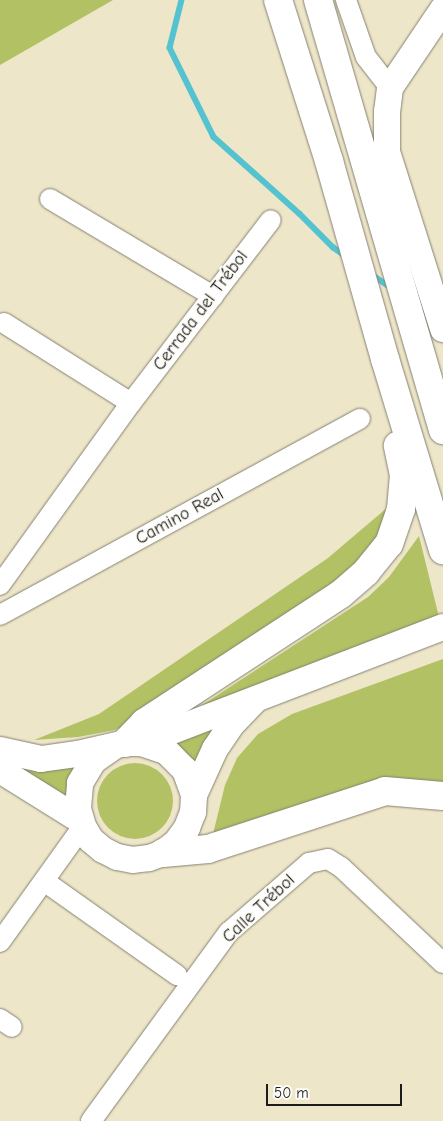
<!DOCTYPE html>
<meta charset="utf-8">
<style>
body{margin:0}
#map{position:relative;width:443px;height:1121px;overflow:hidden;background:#eee6c9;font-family:"Comic Neue",sans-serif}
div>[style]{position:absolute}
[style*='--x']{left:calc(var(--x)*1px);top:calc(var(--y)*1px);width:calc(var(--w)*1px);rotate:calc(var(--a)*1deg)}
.green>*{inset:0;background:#b2c164}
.round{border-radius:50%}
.stream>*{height:5.5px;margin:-2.75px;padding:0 2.75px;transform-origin:2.75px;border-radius:2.75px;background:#55c2cf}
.roads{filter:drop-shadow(0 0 1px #858172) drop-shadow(0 0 1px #858172)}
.minor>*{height:20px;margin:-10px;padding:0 10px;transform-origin:10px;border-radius:10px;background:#fff}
.major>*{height:26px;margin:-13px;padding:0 13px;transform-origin:13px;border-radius:13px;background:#fff}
.highway>*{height:28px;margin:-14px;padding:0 14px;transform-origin:14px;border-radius:14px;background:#fff}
span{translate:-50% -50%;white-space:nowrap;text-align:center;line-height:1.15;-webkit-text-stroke:4.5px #fdfcf7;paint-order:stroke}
.street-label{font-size:18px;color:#1c1c1c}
.scale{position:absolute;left:266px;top:1084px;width:136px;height:22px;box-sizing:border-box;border:2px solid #1c1c1c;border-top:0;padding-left:6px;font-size:15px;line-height:18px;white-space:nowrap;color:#1c1c1c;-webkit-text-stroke:4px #fdfcf7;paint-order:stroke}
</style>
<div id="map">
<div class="green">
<div style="clip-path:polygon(0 0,113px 0,0 65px)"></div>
<div style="clip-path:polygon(388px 507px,378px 535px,362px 557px,322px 592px,136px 721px,115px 730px,78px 737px,34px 740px,99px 714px,328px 558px)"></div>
<div style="clip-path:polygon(419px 536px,440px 621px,184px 717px,368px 597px,389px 577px)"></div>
<div style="clip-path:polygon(443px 659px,443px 788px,212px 838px,225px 785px,237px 758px,258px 734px,292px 714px)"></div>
<div style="clip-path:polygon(231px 718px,196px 772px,172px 745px)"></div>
<div style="clip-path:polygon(9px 763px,85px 765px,73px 810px)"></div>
<div class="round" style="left:97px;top:763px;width:76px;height:76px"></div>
</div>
<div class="stream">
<div style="--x:182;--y:0;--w:49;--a:104"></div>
<div style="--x:170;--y:48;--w:99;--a:63.7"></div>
<div style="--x:214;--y:137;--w:115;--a:41.8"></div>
<div style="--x:300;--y:214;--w:47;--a:45"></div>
<div style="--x:333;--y:247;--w:17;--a:36"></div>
<div style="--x:371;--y:274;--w:25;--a:34"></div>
</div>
<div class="roads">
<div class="minor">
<div style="--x:346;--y:0;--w:60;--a:70.7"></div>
<div style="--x:366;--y:57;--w:39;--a:52"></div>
<div style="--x:50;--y:199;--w:190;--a:30.8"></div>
<div style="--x:4;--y:323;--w:150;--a:32.2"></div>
<div style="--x:0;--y:585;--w:224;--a:-54.3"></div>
<div style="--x:131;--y:403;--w:230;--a:-52.6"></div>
<div style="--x:0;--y:615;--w:410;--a:-28.6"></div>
<div style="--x:44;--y:881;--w:163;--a:35.3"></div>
<div style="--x:0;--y:942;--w:143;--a:-54.4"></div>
<div style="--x:0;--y:1019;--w:14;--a:34"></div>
<div style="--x:91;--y:1121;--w:234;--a:-53.9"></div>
<div style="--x:229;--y:932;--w:106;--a:-40.8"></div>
<div style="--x:309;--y:863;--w:19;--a:-12"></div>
<div style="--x:328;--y:859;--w:15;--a:32"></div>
<div style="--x:341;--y:867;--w:140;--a:43.3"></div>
</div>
<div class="major">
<div style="--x:443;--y:9;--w:95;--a:123.9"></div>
<div style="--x:390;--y:88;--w:23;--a:97"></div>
<div style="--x:387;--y:111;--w:41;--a:90"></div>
<div style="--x:387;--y:152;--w:186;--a:72.4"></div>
<div style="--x:141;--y:743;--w:324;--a:-21"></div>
<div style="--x:0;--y:750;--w:42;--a:12.4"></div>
<div style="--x:41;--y:759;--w:37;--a:-8"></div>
<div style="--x:78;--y:754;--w:48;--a:-13.2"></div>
<div style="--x:125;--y:743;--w:16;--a:0"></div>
<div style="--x:141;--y:743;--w:26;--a:18"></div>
<div style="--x:166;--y:751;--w:27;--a:45"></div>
<div style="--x:185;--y:770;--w:27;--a:70"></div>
<div style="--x:194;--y:795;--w:17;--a:93"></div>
<div style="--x:193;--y:812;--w:17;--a:111"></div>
<div style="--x:187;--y:828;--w:17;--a:126"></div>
<div style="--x:177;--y:842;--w:18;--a:142"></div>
<div style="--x:163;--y:853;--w:15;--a:160"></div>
<div style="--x:149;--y:858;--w:16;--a:173"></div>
<div style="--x:133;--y:860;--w:16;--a:-169"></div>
<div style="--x:117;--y:857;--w:16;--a:-153"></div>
<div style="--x:103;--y:850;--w:16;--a:-140"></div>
<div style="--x:91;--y:840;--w:16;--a:-120"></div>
<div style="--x:83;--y:826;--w:19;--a:-106"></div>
<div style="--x:78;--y:808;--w:25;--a:-85"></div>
<div style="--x:80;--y:783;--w:26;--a:-59"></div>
<div style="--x:93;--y:761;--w:24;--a:-35"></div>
<div style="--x:0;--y:770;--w:94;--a:32"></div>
<div style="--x:194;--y:795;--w:51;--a:-65.5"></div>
<div style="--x:215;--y:749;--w:30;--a:-56"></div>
<div style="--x:232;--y:724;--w:33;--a:-46"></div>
</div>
<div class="highway">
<div style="--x:278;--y:0;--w:169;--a:72.4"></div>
<div style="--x:329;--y:161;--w:206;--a:74.2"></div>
<div style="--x:385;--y:359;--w:200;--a:73.1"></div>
<div style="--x:318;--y:0;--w:448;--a:73.8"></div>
<div style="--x:125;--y:743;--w:28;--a:-46"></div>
<div style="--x:144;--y:723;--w:235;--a:-33.2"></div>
<div style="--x:341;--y:594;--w:33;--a:-41"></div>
<div style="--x:366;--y:572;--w:36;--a:-51"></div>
<div style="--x:389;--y:544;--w:37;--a:-71"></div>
<div style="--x:401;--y:509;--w:34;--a:-85"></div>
<div style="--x:404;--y:475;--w:30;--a:-102"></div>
<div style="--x:163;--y:853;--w:45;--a:-5.1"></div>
<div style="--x:208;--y:849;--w:186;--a:-18.1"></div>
<div style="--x:385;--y:791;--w:58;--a:4.9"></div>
</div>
</div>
<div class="street-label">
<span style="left:201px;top:311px;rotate:-53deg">Cerrada del Trébol</span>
<span style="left:180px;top:517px;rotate:-29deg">Camino Real</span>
<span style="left:259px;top:909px;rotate:-43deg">Calle Trébol</span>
</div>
<div class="scale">50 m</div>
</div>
